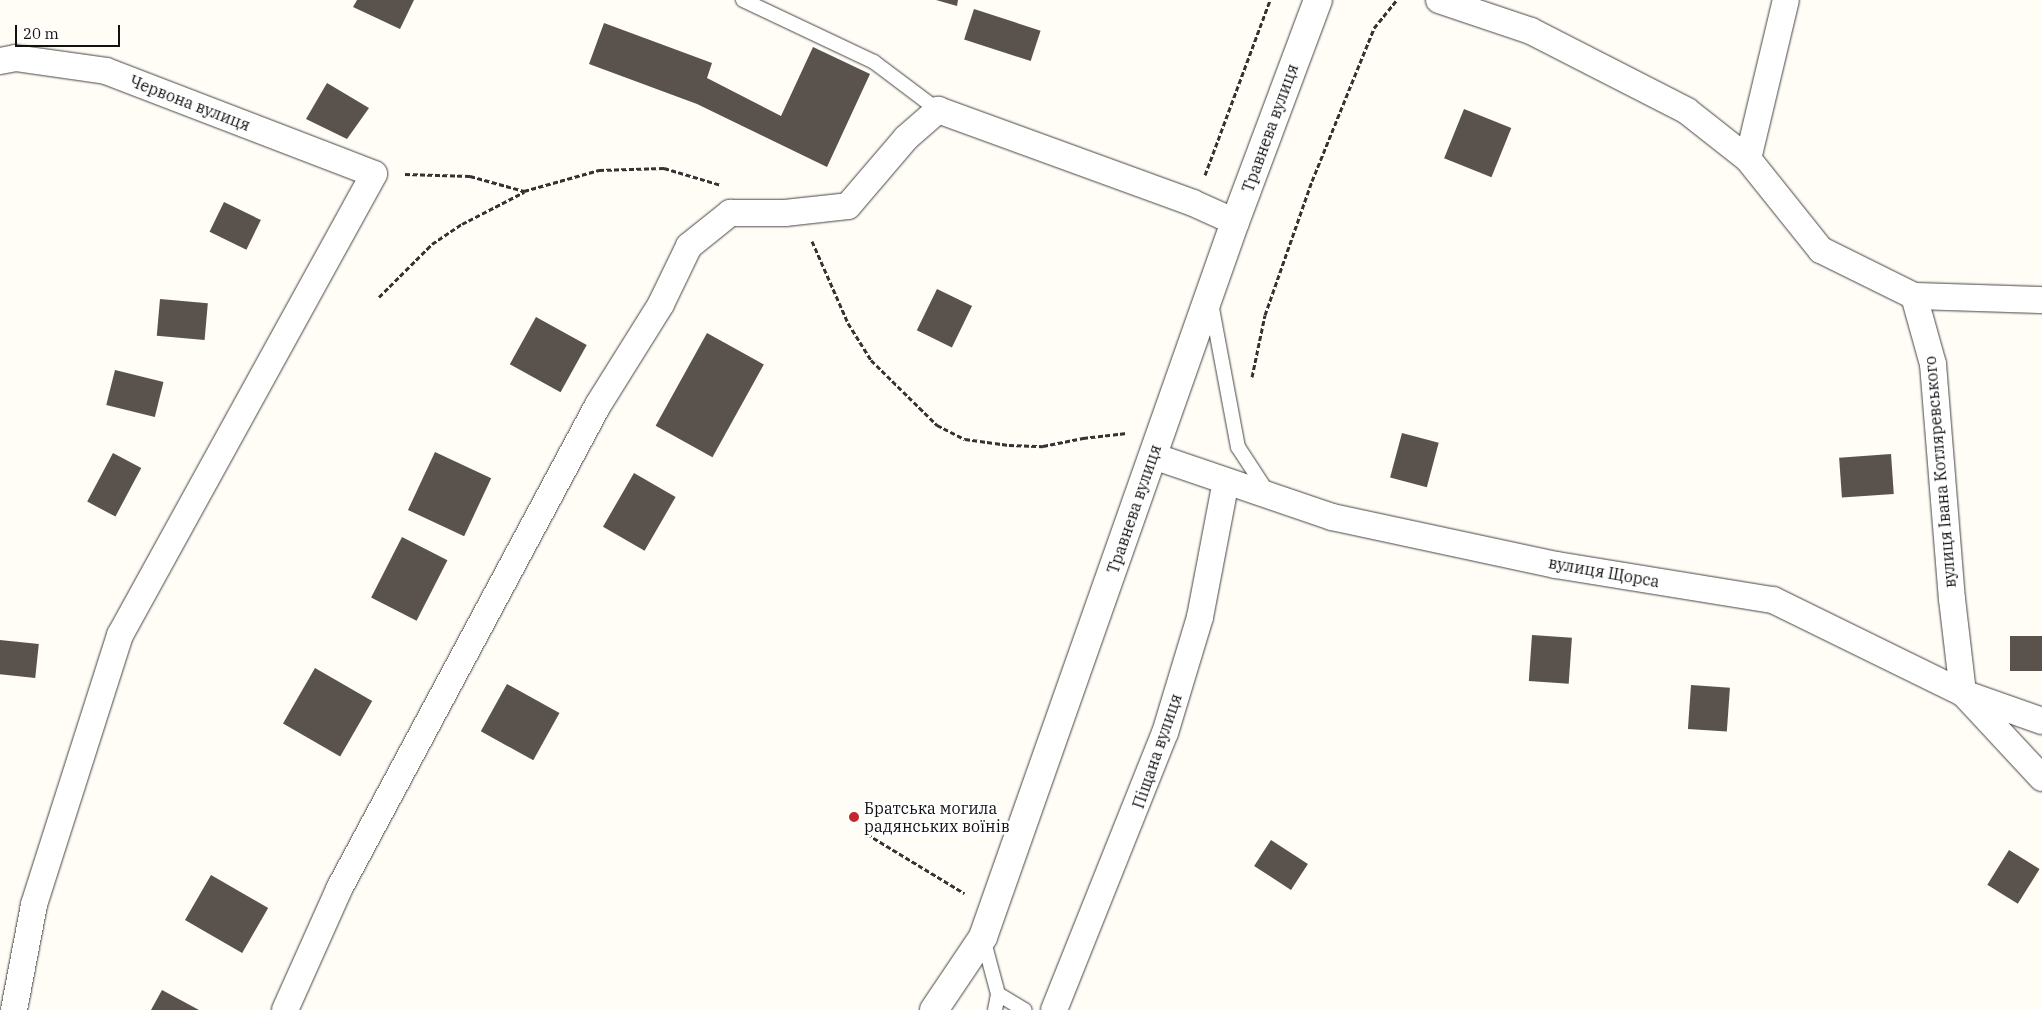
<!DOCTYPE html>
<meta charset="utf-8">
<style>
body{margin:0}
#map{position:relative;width:2042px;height:1010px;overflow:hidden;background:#fffdf5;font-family:"IBM Plex Serif",serif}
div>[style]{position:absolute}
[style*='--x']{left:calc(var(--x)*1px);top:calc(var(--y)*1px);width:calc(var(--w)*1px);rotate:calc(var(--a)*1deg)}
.building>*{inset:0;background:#5a524d;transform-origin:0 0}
.path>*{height:3px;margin-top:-1.5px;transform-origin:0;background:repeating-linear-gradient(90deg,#333 0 5px,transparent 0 7.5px)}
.roads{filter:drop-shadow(0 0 1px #444) drop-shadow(0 0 1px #444)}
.service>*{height:14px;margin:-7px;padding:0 7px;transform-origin:7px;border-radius:7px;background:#fff}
.minor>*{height:26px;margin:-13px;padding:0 13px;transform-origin:13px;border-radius:13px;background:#fff}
.tertiary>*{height:28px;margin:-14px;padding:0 14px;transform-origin:14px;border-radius:14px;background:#fff}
.dots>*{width:14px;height:14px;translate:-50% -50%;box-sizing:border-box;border:2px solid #fff;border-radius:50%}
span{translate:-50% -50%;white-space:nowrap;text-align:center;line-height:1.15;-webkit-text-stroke:5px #fff;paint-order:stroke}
.street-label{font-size:16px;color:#111}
.poi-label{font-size:16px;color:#111}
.left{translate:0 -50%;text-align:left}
.scale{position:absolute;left:15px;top:25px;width:105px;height:22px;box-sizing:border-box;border:2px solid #111;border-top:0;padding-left:6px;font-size:15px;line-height:18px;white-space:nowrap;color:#111;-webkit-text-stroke:4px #fff;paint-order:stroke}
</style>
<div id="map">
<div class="building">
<div style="clip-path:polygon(357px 0,414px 0,400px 29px,353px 7px)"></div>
<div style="clip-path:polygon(936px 0,958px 0,957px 6px)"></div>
<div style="left:974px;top:9px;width:70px;height:32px;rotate:18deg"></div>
<div style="clip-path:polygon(604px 23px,712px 63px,707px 78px,781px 116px,813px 47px,870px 74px,827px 167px,697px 104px,589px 64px)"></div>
<div style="clip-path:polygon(327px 83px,369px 108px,347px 139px,306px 119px)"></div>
<div style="left:1464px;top:109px;width:51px;height:53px;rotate:22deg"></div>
<div style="left:224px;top:202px;width:41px;height:33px;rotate:26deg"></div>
<div style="left:937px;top:289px;width:39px;height:46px;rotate:26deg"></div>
<div style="left:160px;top:299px;width:48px;height:37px;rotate:5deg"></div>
<div style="left:536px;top:317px;width:58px;height:54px;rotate:29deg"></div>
<div style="left:707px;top:333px;width:65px;height:106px;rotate:29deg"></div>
<div style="left:115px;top:370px;width:50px;height:36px;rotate:14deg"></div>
<div style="left:1402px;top:433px;width:38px;height:46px;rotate:15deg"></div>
<div style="left:435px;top:452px;width:62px;height:64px;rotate:25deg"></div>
<div style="left:113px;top:453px;width:32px;height:55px;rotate:28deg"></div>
<div style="left:1891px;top:454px;width:40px;height:52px;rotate:86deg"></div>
<div style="left:634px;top:473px;width:48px;height:62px;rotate:30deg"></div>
<div style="left:402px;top:537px;width:51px;height:68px;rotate:27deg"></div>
<div style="left:1532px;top:635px;width:40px;height:46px;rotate:4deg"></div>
<div style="left:2042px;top:636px;width:35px;height:32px;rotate:90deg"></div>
<div style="left:0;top:640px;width:39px;height:34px;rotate:6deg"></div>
<div style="left:315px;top:668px;width:66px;height:64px;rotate:30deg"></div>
<div style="left:507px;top:684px;width:60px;height:54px;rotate:29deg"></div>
<div style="left:1691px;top:685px;width:39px;height:44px;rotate:4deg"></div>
<div style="left:1271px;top:840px;width:44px;height:31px;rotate:33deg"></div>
<div style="left:2009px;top:850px;width:36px;height:41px;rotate:32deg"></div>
<div style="left:211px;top:875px;width:66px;height:52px;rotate:30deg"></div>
<div style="clip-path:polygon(162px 990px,199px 1010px,151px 1010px)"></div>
</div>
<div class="path">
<div style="--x:405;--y:174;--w:65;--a:1.8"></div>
<div style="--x:470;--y:176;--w:56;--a:15.5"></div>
<div style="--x:524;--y:191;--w:78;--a:-15.6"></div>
<div style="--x:599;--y:170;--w:65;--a:-1.8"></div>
<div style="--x:664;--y:168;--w:59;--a:16.6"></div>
<div style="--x:1205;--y:175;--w:187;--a:-69.6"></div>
<div style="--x:812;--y:241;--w:90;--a:66.3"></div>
<div style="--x:848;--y:323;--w:44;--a:58.1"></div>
<div style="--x:871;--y:360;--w:93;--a:44.6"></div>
<div style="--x:937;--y:425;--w:31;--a:27"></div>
<div style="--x:965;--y:439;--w:44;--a:7.8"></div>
<div style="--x:1009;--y:445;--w:34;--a:2"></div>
<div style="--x:1043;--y:446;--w:41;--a:-11.3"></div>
<div style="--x:1083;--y:438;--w:44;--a:-6.5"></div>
<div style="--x:379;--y:297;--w:75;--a:-45"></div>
<div style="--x:432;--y:244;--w:36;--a:-34"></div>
<div style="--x:462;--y:224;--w:70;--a:-27.3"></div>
<div style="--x:1252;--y:377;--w:63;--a:-78.2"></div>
<div style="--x:1265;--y:315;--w:142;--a:-70.7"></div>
<div style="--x:1312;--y:181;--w:165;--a:-67.9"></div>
<div style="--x:1374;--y:28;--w:36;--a:-51"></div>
<div style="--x:867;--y:834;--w:114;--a:31.3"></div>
</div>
<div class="roads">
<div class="service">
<div style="--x:743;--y:0;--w:145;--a:25.3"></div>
<div style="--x:874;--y:62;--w:80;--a:36.9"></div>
<div style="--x:1211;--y:303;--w:147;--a:79.4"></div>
<div style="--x:1238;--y:447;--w:55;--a:56.9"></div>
<div style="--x:983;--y:938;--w:58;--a:75"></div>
<div style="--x:998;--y:994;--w:31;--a:31"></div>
<div style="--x:995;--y:1010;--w:16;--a:-79"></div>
</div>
<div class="minor">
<div style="--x:1439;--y:0;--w:97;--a:18.6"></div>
<div style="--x:1531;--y:31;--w:175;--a:27.1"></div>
<div style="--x:1687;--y:111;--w:78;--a:38.2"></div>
<div style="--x:1748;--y:159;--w:117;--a:51.3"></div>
<div style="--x:1821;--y:250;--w:104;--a:26.3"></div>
<div style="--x:1914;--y:296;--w:71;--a:74.4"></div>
<div style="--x:1933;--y:364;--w:236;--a:85.4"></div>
<div style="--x:1952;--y:599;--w:95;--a:83.3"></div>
<div style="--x:1963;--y:693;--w:116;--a:47.1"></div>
<div style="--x:0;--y:61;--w:15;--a:-11"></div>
<div style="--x:15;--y:58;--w:92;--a:8.1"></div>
<div style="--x:106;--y:71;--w:287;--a:21"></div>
<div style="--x:374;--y:174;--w:526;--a:118.85"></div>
<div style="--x:120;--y:635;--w:283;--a:107.7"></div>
<div style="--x:34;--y:905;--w:107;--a:100.8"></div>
<div style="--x:1748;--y:159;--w:163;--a:-76.6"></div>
<div style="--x:1914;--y:296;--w:128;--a:1.8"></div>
<div style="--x:1153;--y:456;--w:189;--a:18.8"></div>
<div style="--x:1332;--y:517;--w:229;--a:12.1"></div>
<div style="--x:1556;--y:565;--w:220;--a:9.2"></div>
<div style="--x:1773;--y:600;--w:212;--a:26.1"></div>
<div style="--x:1963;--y:693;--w:84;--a:19.5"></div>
<div style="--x:285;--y:1010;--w:133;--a:-65.9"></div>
<div style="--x:339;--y:889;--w:549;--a:-61.85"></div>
<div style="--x:598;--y:405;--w:119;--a:-58"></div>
<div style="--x:661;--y:304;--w:64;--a:-64.2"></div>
<div style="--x:689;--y:246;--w:53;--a:-38.8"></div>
<div style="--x:730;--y:213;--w:55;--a:0"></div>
<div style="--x:785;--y:213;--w:63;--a:-6.3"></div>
<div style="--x:848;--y:206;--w:89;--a:-49.5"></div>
<div style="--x:906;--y:138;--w:43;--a:-41.2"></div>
<div style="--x:938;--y:110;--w:271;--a:20"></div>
<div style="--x:1193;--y:203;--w:46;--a:24.3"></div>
<div style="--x:1054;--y:1010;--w:298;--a:-68.2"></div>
<div style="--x:1165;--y:733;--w:121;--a:-73.2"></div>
<div style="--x:1200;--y:617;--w:138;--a:-79.2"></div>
</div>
<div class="tertiary">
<div style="--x:934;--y:1010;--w:88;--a:-56.1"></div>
<div style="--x:983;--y:937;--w:758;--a:-70.59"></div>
<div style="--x:1235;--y:222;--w:237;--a:-69.5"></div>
</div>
</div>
<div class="dots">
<div style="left:854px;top:817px;background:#c4262e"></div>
</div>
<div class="street-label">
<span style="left:190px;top:103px;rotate:21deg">Червона вулиця</span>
<span style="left:1270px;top:128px;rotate:-70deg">Травнева вулиця</span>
<span style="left:1940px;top:472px;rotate:-95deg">вулиця Івана Котляревського</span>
<span style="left:1134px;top:509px;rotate:-71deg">Травнева вулиця</span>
<span style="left:1604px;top:572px;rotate:10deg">вулиця Щорса</span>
<span style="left:1157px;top:751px;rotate:-71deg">Піщана вулиця</span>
</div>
<div class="poi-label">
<span class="left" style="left:864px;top:817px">Братська могила<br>радянських воїнів</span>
</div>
<div class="scale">20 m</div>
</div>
